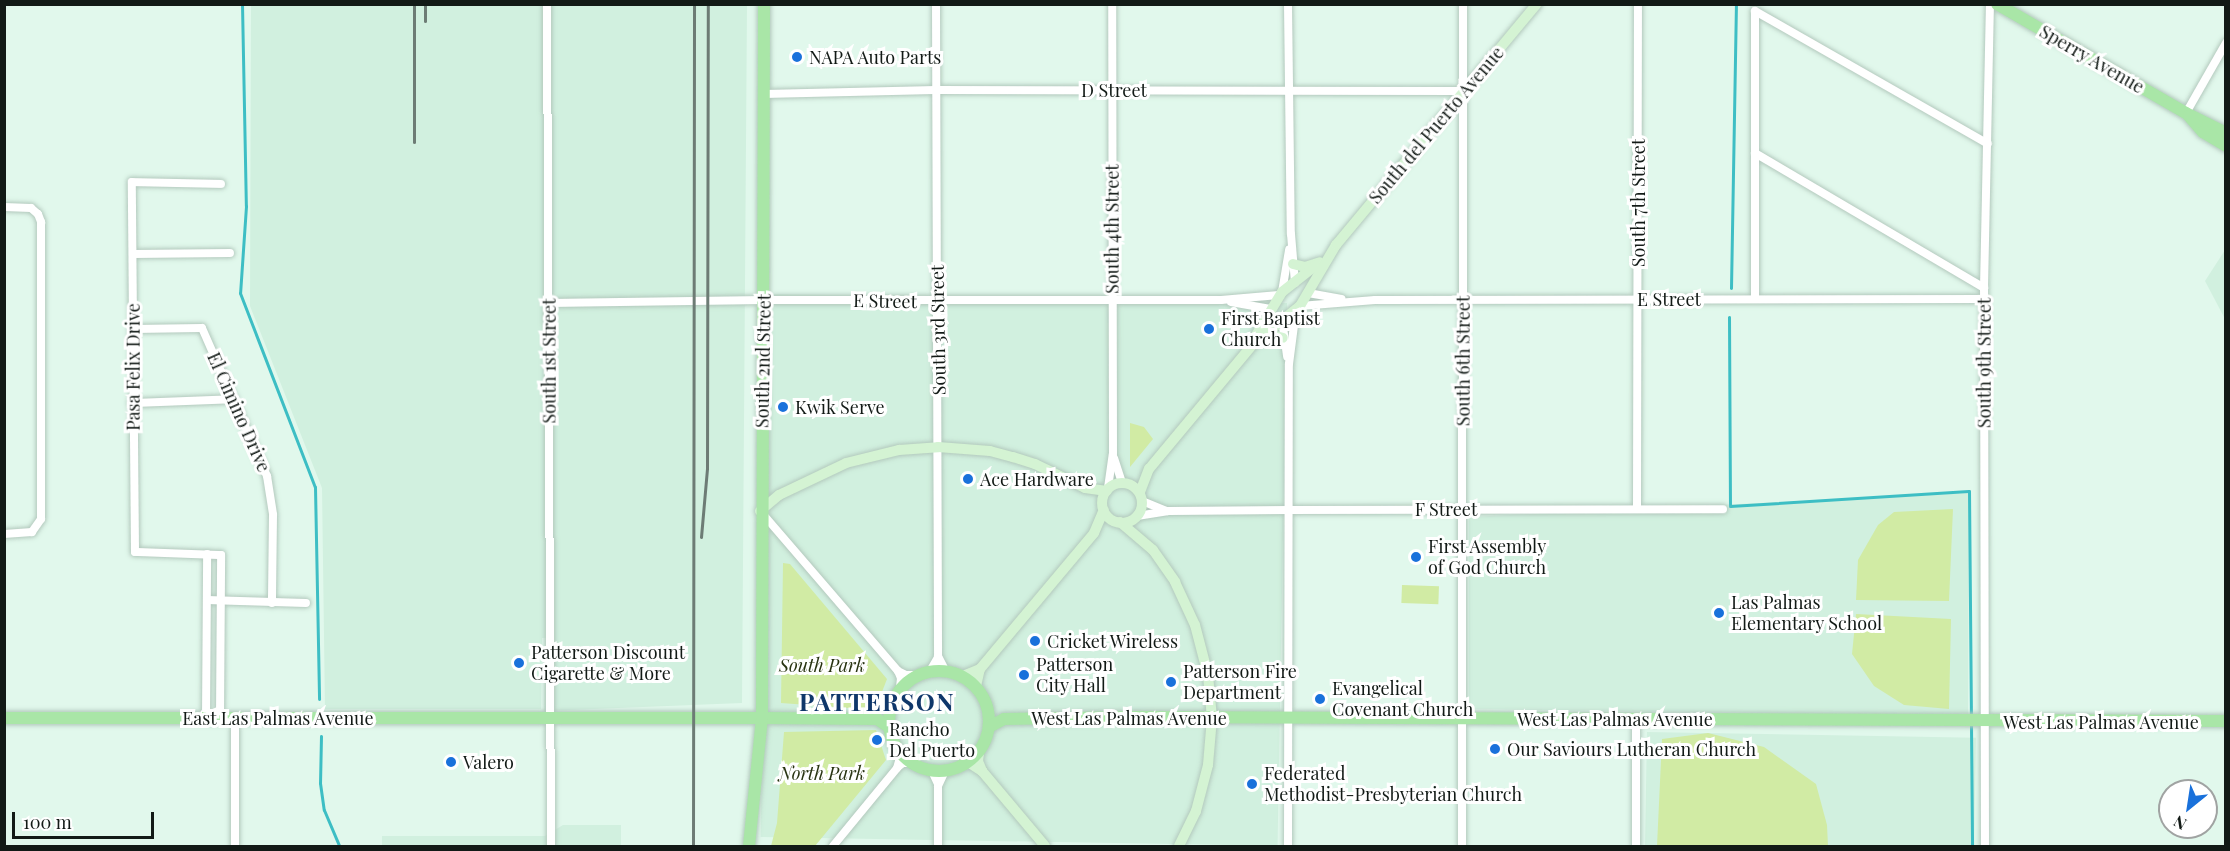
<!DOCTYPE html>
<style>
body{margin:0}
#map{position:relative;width:2230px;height:851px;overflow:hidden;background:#e1f8ec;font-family:"Playfair Display",serif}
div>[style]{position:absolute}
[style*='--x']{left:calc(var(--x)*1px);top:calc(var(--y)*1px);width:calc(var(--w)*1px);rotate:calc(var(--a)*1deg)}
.built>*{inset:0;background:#d1f0df;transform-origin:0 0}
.green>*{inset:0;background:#d1eba4;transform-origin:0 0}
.stream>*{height:3px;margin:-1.5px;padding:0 1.5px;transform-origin:1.5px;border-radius:1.5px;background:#3dbec4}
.roads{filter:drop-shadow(0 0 2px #b3c9bd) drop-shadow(0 0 2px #b3c9bd)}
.street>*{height:8px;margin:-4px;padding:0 4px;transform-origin:4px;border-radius:4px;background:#fff}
.secondary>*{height:10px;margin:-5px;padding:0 5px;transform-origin:5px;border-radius:5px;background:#d4f3d3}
.secondary>.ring{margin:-5px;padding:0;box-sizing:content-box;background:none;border:10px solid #d4f3d3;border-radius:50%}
.primary>*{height:12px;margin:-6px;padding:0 6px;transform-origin:6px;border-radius:6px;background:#a9e6a7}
.primary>.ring{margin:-6px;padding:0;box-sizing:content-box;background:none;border:12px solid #a9e6a7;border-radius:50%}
.rail>*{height:3px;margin:-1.5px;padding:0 1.5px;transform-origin:1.5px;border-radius:1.5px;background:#6d7c75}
.dots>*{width:16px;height:16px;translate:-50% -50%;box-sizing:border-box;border:3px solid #fff;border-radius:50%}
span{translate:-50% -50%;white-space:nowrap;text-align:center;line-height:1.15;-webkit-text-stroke:6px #fff;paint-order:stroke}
.poi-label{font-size:18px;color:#121a16}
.left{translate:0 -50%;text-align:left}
.street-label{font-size:18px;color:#121a16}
.park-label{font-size:18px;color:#283311;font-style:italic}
.district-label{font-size:24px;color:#0f376a;font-weight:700;letter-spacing:1.5px}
.frame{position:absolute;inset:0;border:6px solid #121a16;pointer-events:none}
.north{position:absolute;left:2158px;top:779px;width:60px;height:60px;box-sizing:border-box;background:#fff;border:2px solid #a0a3a2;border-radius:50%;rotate:210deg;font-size:16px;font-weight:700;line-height:24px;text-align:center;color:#121a16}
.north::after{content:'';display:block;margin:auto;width:21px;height:27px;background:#1971db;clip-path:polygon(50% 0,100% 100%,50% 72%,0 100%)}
.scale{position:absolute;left:12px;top:812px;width:142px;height:27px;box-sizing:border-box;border:3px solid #121a16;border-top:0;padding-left:8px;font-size:18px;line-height:21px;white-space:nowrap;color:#121a16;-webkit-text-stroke:4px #fff;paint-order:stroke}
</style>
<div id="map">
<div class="built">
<div style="clip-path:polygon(251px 5px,747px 5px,742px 703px,544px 711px,546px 638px,542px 638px,541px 709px,325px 709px,322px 488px,250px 306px)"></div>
<div style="clip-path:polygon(2225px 250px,2226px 250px,2225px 319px,2205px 281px)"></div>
<div style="left:1287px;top:303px;width:543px;height:517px;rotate:91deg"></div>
<div style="clip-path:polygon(1969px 493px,1968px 716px,1469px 709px,1469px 517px)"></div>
<div style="left:1647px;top:732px;width:329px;height:114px;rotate:1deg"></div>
<div style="clip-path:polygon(563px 825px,621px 825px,621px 846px,382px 846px,382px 836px,545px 836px)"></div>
</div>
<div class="green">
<div style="clip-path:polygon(1130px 423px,1144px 427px,1153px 439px,1130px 467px)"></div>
<div style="clip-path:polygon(1953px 509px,1949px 601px,1856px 600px,1858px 560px,1878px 525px,1894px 512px)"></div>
<div style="clip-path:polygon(783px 563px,790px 564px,887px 679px,875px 710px,781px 703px)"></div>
<div style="left:1402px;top:585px;width:37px;height:18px;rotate:2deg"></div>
<div style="clip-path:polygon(1856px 614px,1951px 619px,1949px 709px,1904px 705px,1874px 686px,1852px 654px)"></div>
<div style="clip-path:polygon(876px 730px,886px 760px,815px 846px,771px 846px,777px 823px,784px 732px)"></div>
<div style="clip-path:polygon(1708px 733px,1764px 747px,1816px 784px,1827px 825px,1828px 846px,1657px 846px,1662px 739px)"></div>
</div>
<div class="stream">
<div style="--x:242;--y:4;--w:202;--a:88.9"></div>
<div style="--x:246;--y:206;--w:87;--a:93.9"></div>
<div style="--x:240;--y:293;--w:208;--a:68.9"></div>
<div style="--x:315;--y:487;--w:212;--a:88.9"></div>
<div style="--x:1731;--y:288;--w:284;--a:-89"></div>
<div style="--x:1729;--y:317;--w:189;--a:89.7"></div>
<div style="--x:1730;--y:506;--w:239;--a:-3.6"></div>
<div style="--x:1969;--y:491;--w:227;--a:89.5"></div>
<div style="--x:1971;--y:725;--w:121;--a:89.5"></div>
<div style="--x:321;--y:736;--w:47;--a:91.2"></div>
<div style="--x:320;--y:783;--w:27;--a:82"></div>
<div style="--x:324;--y:810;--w:39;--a:67"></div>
</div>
<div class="roads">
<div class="street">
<div style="--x:547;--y:4;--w:842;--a:89.73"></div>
<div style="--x:936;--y:4;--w:652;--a:89.82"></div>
<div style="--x:938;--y:656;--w:16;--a:63"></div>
<div style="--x:1288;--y:4;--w:230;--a:89.3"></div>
<div style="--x:1291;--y:234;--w:49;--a:85.3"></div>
<div style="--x:764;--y:94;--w:171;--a:-1.3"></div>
<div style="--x:935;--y:90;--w:529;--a:0.11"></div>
<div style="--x:2186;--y:113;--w:81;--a:-60.3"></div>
<div style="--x:1755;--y:153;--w:266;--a:30.5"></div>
<div style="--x:4;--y:207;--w:27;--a:2"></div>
<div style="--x:31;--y:208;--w:9;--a:41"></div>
<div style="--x:38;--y:214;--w:9;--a:69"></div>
<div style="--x:41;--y:222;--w:297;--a:90"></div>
<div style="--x:41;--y:519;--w:16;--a:125"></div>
<div style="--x:32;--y:532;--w:28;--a:176"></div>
<div style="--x:133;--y:254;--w:97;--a:-0.6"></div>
<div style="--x:1282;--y:292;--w:43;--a:-80.5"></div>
<div style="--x:1308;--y:293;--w:34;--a:10"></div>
<div style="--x:1755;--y:299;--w:288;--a:-90"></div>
<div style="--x:1755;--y:11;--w:268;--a:29.7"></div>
<div style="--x:1231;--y:302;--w:40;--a:10"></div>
<div style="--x:549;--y:303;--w:215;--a:-0.8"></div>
<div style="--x:764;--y:300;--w:457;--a:0"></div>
<div style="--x:1221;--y:300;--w:58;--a:-4.9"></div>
<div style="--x:1300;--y:306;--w:75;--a:-4.6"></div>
<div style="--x:1375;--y:300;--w:609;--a:-0.09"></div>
<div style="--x:1282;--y:320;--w:37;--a:82"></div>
<div style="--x:133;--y:329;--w:69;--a:-0.8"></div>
<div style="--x:202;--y:328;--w:162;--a:66.3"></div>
<div style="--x:267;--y:476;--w:39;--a:81"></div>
<div style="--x:273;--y:515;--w:88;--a:90.7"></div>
<div style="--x:132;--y:403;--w:102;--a:-2.2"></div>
<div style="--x:1114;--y:458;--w:26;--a:72"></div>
<div style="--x:1108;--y:488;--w:34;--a:-82"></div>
<div style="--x:1113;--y:454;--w:450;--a:-90.1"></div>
<div style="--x:1142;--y:501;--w:27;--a:22"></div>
<div style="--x:1637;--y:509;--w:505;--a:-89.89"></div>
<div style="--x:762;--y:513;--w:208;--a:49.3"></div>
<div style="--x:898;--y:671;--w:8;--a:67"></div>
<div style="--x:901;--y:678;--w:10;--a:96"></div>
<div style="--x:1137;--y:516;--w:32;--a:-9"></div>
<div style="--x:1169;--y:511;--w:120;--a:-0.5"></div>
<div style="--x:1289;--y:510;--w:434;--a:-0.1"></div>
<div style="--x:207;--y:600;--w:99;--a:1.7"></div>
<div style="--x:898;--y:671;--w:9;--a:27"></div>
<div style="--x:906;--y:675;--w:10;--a:0"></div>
<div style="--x:930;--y:671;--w:16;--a:-60"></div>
<div style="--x:206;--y:717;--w:163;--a:-89.6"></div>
<div style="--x:220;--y:717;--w:162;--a:-89.6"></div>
<div style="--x:221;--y:555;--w:86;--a:-178"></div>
<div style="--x:135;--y:552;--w:370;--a:-90.5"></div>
<div style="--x:132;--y:182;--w:89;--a:1.3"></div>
<div style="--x:235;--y:718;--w:128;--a:90"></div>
<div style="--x:1636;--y:718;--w:128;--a:90"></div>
<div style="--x:898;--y:767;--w:6;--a:-39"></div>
<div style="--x:903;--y:763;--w:9;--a:0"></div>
<div style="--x:932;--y:771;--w:14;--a:65"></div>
<div style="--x:833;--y:846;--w:101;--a:-50.6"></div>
<div style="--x:897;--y:768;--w:15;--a:-74"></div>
<div style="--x:938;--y:846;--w:60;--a:-90"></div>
<div style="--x:938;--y:786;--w:17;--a:-65"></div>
<div style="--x:1288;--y:846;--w:482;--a:-89.9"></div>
<div style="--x:1289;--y:364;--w:54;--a:-82.6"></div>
<div style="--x:1462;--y:846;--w:842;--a:-89.93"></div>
<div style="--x:1985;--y:846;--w:558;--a:-90.1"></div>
<div style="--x:1984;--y:288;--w:284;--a:-88.8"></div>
</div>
<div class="secondary">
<div style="--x:1293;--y:264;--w:12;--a:14"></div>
<div style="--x:1305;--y:267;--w:13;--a:-18"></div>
<div style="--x:1255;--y:337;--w:52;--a:-59"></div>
<div style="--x:1282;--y:292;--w:48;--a:-38.3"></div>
<div style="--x:1261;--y:340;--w:12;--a:-24"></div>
<div style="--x:1272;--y:335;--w:11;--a:15"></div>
<div class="ring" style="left:1102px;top:483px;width:30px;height:30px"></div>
<div style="--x:1140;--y:492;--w:25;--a:-69"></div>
<div style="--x:1149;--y:469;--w:163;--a:-50.2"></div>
<div style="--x:1253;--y:344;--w:60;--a:-39"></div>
<div style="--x:1300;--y:306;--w:71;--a:-59.5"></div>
<div style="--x:1336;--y:245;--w:314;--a:-50.2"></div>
<div style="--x:760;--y:511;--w:25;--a:-40"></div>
<div style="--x:779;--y:495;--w:74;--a:-25.5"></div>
<div style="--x:846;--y:463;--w:55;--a:-13.8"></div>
<div style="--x:899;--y:450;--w:39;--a:-4"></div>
<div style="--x:938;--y:447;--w:52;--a:4.4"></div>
<div style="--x:990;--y:451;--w:24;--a:15"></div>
<div style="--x:1013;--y:457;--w:23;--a:18"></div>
<div style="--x:1035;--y:464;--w:55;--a:25.6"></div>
<div style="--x:1085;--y:488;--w:22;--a:8"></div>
<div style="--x:1120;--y:522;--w:43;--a:40.3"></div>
<div style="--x:1153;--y:550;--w:39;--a:55"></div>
<div style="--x:1175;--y:582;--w:47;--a:65.1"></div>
<div style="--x:1195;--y:625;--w:52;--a:75.4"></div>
<div style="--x:1208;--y:675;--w:43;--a:84.7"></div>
<div style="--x:1212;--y:718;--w:47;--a:94.9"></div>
<div style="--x:1208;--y:765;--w:48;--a:104.6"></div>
<div style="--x:1196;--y:811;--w:39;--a:116"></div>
<div style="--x:963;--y:676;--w:18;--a:-22"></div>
<div style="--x:976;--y:686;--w:17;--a:-77"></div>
<div style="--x:980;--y:669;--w:177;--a:-50"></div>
<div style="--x:1094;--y:533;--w:25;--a:-67"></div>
<div style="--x:979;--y:753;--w:8;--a:97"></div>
<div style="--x:978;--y:761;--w:11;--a:68"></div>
<div style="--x:968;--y:762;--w:17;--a:33"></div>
<div style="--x:982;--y:771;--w:98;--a:50"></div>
</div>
<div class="primary">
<div style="--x:1997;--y:4;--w:218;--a:30"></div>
<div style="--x:2186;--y:113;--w:45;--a:26.6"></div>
<div style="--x:2189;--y:116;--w:21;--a:49"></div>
<div style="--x:2203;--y:132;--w:27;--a:31"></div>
<div class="ring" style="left:889px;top:671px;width:88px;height:88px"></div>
<div style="--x:4;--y:718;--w:758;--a:0"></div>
<div style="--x:762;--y:718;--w:115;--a:0.5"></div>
<div style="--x:877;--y:719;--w:14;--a:34"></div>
<div style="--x:989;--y:727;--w:17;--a:-28"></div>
<div style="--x:1004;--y:719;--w:130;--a:-0.9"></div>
<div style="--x:1134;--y:717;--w:1092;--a:0.21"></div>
<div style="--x:749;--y:846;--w:129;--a:-84.2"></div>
<div style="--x:762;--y:718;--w:714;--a:-89.84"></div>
</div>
</div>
<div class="rail">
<div style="--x:414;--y:4;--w:138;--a:90"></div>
<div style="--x:425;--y:4;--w:17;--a:90"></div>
<div style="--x:701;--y:537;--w:69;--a:-85"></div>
<div style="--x:707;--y:468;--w:464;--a:-89.9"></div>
<div style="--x:693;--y:846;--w:842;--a:-89.93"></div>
</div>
<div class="dots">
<div style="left:797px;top:57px;background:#1971db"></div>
<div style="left:1209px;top:329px;background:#1971db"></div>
<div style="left:783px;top:407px;background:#1971db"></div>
<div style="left:968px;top:479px;background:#1971db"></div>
<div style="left:1416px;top:557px;background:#1971db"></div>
<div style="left:1719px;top:613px;background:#1971db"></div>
<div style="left:1035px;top:641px;background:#1971db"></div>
<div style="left:519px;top:663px;background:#1971db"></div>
<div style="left:1024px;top:675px;background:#1971db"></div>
<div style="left:1171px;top:682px;background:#1971db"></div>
<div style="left:1320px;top:699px;background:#1971db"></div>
<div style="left:877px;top:740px;background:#1971db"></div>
<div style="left:1495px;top:749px;background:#1971db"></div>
<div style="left:451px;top:762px;background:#1971db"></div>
<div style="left:1252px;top:784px;background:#1971db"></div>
</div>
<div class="poi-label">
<span class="left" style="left:809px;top:57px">NAPA Auto Parts</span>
<span class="left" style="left:1221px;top:329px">First Baptist<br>Church</span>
<span class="left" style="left:795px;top:407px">Kwik Serve</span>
<span class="left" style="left:980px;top:479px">Ace Hardware</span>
<span class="left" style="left:1428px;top:557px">First Assembly<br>of God Church</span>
<span class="left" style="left:1731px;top:613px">Las Palmas<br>Elementary School</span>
<span class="left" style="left:1047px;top:641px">Cricket Wireless</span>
<span class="left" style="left:531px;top:663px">Patterson Discount<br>Cigarette &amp; More</span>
<span class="left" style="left:1036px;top:675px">Patterson<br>City Hall</span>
<span class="left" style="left:1183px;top:682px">Patterson Fire<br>Department</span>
<span class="left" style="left:1332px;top:699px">Evangelical<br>Covenant Church</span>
<span class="left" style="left:889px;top:740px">Rancho<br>Del Puerto</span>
<span class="left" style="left:1507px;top:749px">Our Saviours Lutheran Church</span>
<span class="left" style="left:463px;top:762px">Valero</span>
<span class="left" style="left:1264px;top:784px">Federated<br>Methodist-Presbyterian Church</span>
</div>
<div class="street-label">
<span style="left:2092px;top:59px;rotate:30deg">Sperry Avenue</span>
<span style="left:1114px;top:90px">D Street</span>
<span style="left:1436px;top:125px;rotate:-50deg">South del Puerto Avenue</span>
<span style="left:1638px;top:203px;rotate:-90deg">South 7th Street</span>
<span style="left:1112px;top:229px;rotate:-90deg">South 4th Street</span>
<span style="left:1669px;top:299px">E Street</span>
<span style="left:885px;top:301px;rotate:1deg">E Street</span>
<span style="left:938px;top:330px;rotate:-91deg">South 3rd Street</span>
<span style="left:549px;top:361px;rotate:-90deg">South 1st Street</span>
<span style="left:763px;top:361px;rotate:-89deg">South 2nd Street</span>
<span style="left:1463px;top:361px;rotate:-90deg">South 6th Street</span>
<span style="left:1984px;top:363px;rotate:-90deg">South 9th Street</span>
<span style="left:133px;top:367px;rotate:-90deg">Pasa Felix Drive</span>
<span style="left:239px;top:412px;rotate:66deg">El Cimino Drive</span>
<span style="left:1446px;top:509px">F Street</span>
<span style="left:278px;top:718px">East Las Palmas Avenue</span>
<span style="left:1129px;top:718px">West Las Palmas Avenue</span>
<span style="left:1615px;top:719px">West Las Palmas Avenue</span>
<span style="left:2101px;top:722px">West Las Palmas Avenue</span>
</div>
<div class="park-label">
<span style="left:822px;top:665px">South Park</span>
<span style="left:822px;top:773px">North Park</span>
</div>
<div class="district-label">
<span style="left:877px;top:702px">PATTERSON</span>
</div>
<div class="frame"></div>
<div class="north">N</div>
<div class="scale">100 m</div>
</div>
